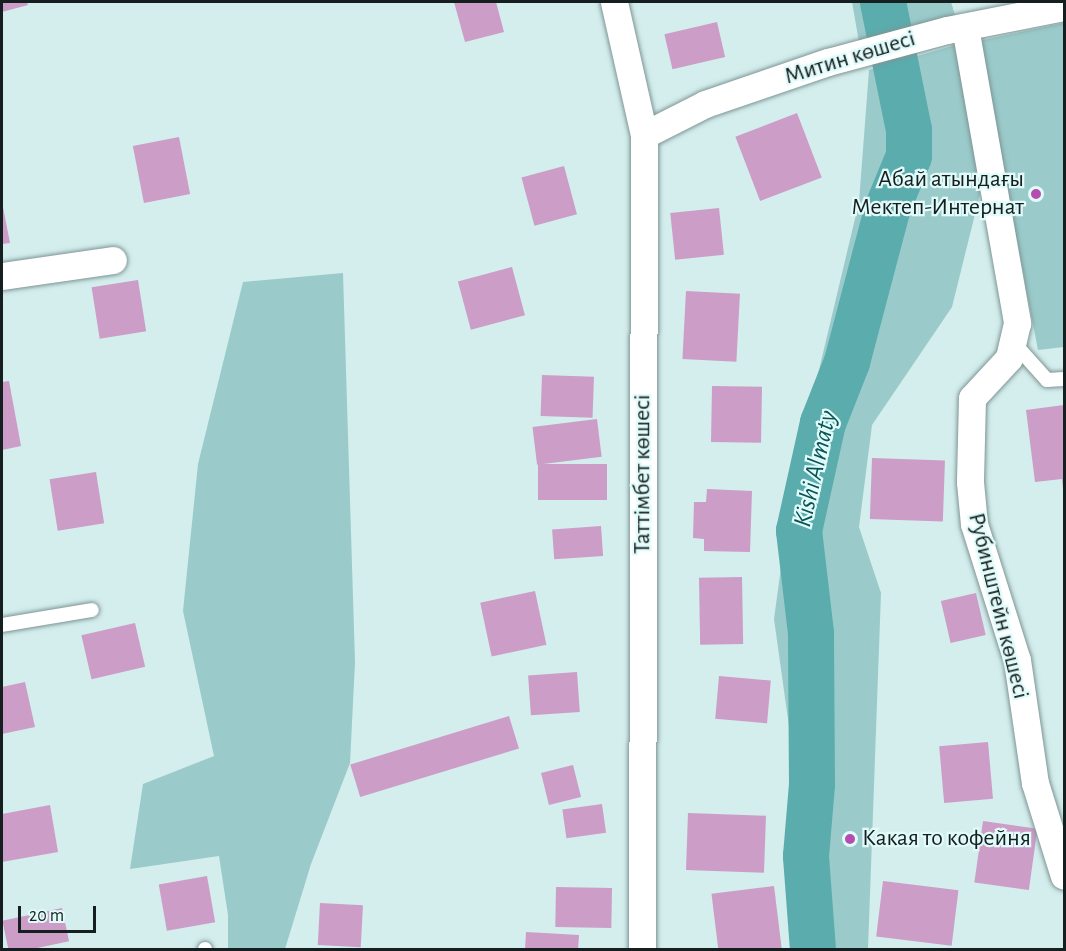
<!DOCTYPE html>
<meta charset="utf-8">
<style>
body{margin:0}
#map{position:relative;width:1066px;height:951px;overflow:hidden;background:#d4eded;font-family:"Alegreya Sans",sans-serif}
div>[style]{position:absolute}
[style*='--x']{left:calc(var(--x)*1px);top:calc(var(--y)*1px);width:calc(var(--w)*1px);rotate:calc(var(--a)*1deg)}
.green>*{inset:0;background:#9bcaca}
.river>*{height:46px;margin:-23px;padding:0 23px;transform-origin:23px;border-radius:23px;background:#5bacad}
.building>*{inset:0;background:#cc9dc7;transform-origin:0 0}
.roads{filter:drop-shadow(0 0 2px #7e9595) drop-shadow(0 0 2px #7e9595)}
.service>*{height:14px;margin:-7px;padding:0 7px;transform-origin:7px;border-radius:7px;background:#fff}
.minor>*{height:27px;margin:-13.5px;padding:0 13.5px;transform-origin:13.5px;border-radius:13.5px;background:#fff}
.dots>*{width:16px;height:16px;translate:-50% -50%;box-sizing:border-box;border:3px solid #e1fafa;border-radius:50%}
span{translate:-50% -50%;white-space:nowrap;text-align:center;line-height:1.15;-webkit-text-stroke:4.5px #e1fafa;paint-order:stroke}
.street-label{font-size:24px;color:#161f1f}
.poi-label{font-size:24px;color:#161f1f}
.right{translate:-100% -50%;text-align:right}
.left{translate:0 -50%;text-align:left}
.water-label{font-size:26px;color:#085354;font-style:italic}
.frame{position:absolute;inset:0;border:3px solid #161f1f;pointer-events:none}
.scale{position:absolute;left:18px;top:906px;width:78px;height:27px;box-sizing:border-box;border:3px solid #161f1f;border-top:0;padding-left:8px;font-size:18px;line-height:21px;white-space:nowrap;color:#161f1f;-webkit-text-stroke:4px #e1fafa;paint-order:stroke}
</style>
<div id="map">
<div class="green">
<div style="clip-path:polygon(852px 2px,951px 2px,955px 15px,859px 42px)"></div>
<div style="clip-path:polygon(1064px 23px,1064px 347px,1038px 350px,978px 41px)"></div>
<div style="clip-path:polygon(959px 44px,980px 194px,952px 307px,872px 425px,859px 527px,881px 593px,868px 949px,790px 950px,793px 755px,774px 619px,793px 479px,859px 202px,869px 70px)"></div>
<div style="clip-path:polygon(343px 273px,355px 662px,350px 763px,311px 864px,285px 949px,228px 949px,228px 915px,219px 856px,130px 869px,143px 784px,214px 756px,183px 611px,198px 464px,243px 282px)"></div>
</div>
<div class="river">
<div style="--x:813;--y:950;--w:94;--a:-94.3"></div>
<div style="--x:806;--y:856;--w:72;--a:-85.2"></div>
<div style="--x:812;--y:784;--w:151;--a:-90.4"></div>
<div style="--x:811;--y:633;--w:103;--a:-96.7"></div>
<div style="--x:799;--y:531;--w:111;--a:-77.5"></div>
<div style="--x:823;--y:423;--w:66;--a:-68.5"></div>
<div style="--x:847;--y:362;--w:160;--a:-75.2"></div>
<div style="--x:888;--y:207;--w:55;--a:-67.6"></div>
<div style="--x:909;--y:156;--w:26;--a:-90"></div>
<div style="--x:909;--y:130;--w:131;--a:-101.5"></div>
</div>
<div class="building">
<div style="clip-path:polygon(2px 2px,27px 2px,28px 5px,2px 12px)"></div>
<div style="clip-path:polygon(454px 2px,496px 2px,504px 32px,465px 42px)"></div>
<div style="left:717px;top:22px;width:36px;height:54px;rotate:77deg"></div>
<div style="left:797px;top:113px;width:69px;height:66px;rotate:69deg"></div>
<div style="left:179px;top:137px;width:58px;height:47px;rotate:79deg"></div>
<div style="left:564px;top:166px;width:50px;height:44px;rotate:75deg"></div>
<div style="clip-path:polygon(2px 202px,10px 243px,2px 244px)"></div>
<div style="left:719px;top:208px;width:47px;height:49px;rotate:84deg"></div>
<div style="left:512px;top:267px;width:50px;height:56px;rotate:75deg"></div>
<div style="left:138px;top:280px;width:52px;height:47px;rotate:81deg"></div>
<div style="left:686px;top:291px;width:54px;height:68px;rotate:3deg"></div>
<div style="left:542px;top:375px;width:52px;height:41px;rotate:2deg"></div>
<div style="clip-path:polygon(9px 381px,21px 446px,2px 450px,2px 382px)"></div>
<div style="left:712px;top:386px;width:50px;height:56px;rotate:1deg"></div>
<div style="clip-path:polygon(1064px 405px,1064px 489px,1063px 489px,1062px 479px,1035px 482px,1026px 410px)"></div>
<div style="left:597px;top:419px;width:38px;height:65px;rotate:83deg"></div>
<div style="left:872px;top:458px;width:73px;height:61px;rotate:2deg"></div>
<div style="left:607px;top:464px;width:36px;height:69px;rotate:90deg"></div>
<div style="left:96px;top:472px;width:52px;height:47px;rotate:81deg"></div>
<div style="clip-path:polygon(707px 489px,752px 491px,750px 552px,704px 551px,704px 539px,693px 538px,694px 502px,706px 502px)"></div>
<div style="left:601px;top:526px;width:30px;height:49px;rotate:86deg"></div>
<div style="left:742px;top:577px;width:67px;height:43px;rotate:89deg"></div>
<div style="left:535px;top:591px;width:55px;height:56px;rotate:78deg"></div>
<div style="left:976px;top:593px;width:43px;height:36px;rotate:77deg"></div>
<div style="left:135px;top:623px;width:45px;height:55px;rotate:77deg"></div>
<div style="left:577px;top:672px;width:40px;height:49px;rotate:86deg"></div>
<div style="left:719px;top:676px;width:52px;height:43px;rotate:5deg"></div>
<div style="clip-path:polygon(25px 682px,35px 727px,2px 734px,2px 687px)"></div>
<div style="left:509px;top:716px;width:34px;height:166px;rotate:73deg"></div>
<div style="left:988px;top:742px;width:57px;height:49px;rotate:85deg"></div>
<div style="left:573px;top:765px;width:33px;height:33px;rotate:76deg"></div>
<div style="left:602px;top:804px;width:29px;height:40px;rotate:82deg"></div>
<div style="clip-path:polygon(50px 805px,58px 852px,2px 862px,2px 814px)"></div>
<div style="left:688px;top:813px;width:78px;height:57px;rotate:2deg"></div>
<div style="left:983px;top:821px;width:55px;height:62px;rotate:8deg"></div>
<div style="left:207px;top:876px;width:47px;height:49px;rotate:80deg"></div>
<div style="left:883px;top:881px;width:76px;height:56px;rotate:7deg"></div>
<div style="left:774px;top:886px;width:64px;height:63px;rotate:83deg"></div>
<div style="left:556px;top:887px;width:56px;height:40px;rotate:1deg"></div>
<div style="left:320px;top:903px;width:43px;height:42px;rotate:3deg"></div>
<div style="left:62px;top:908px;width:34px;height:61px;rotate:78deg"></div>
<div style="clip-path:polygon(526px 932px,579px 935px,578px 950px,525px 950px)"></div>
</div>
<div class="roads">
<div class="service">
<div style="--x:1013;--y:342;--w:51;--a:48.2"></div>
<div style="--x:1047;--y:380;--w:17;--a:-3"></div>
<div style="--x:2;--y:625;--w:91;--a:-9.5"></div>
<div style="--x:205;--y:950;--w:1;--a:-90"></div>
</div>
<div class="minor">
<div style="--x:614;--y:2;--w:136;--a:77.3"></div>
<div style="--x:644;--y:135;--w:815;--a:90.14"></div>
<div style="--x:965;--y:27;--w:301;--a:80"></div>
<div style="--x:1017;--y:323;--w:36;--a:103"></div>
<div style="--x:1009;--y:358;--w:54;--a:132.8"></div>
<div style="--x:972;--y:398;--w:84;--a:91.4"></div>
<div style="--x:970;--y:482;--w:42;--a:84.6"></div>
<div style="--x:974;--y:524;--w:143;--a:72.5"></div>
<div style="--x:1017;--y:660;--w:124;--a:81.7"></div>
<div style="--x:1035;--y:783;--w:97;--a:72.7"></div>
<div style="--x:644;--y:135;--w:68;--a:-26.9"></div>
<div style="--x:705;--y:104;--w:130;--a:-18.9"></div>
<div style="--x:828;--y:62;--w:123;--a:-15.1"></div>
<div style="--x:947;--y:30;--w:119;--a:-11.1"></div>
<div style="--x:2;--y:276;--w:112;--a:-8.2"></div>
</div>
</div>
<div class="dots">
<div style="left:1036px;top:194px;background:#b54db0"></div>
<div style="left:850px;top:839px;background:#b54db0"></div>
</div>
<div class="street-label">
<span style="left:850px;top:58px;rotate:-17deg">Митин көшесі</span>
<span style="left:643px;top:474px;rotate:-90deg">Таттімбет көшесі</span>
<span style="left:998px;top:606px;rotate:76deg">Рубинштейн көшесі</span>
</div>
<div class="poi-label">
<span class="right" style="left:1024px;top:194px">Абай атындағы<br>Мектеп-Интернат</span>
<span class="left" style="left:862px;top:839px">Какая то кофейня</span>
</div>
<div class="water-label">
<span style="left:816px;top:469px;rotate:-77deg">Kіshі Almaty</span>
</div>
<div class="frame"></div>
<div class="scale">20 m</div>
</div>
